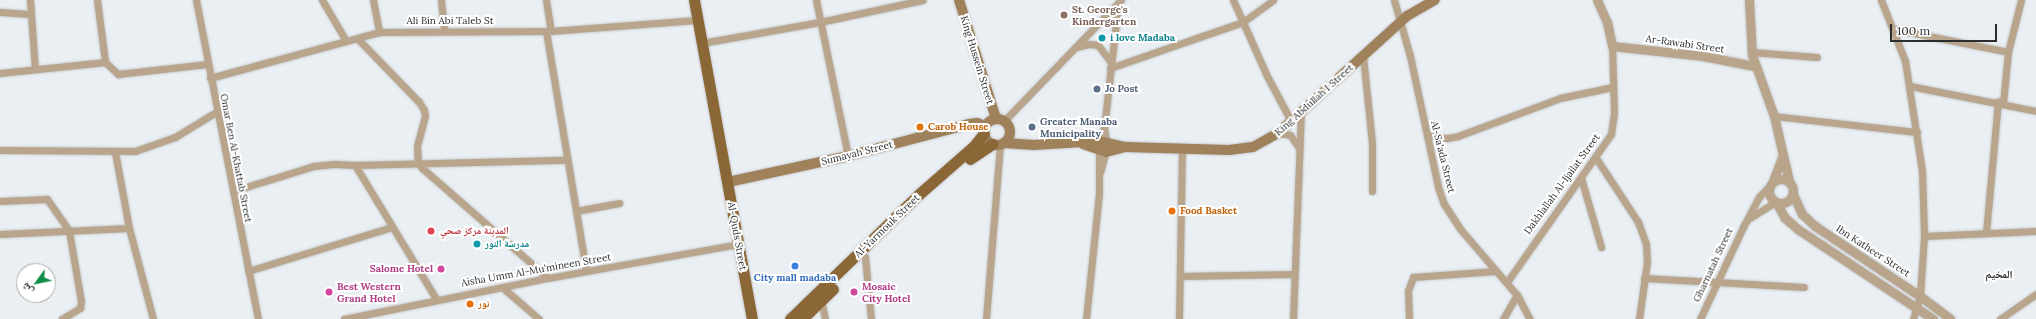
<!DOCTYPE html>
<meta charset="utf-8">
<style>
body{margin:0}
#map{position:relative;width:2036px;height:319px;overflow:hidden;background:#eaeff3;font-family:Lora,"Noto Naskh Arabic",serif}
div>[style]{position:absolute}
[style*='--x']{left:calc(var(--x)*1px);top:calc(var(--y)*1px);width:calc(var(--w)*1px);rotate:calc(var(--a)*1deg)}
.roads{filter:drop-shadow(0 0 1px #c8ccd0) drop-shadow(0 0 1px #c8ccd0)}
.minor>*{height:7px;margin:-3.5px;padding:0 3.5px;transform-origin:3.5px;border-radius:3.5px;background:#b9a58c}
.tertiary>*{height:9px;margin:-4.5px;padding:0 4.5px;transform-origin:4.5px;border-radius:4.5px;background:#b9a58c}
.tertiary>.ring{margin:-4.5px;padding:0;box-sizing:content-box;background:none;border:9px solid #b9a58c;border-radius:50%}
.secondary>*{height:10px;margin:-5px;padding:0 5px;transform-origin:5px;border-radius:5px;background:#9f815c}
.secondary>.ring{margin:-5px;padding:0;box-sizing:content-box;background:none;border:10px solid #9f815c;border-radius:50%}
.primary>*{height:11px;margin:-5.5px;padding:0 5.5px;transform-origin:5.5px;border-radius:5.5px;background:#8b6737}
.dots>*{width:11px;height:11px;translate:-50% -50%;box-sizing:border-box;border:2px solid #fff;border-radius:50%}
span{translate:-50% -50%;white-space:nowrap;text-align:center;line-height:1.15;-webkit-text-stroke:4px #fff;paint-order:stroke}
.education-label{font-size:10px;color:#785e54;font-weight:700}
.left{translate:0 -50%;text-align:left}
.street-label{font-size:10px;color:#2b2d2e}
.culture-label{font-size:10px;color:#0d838f;font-weight:700}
.service-label{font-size:10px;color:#4e5e75;font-weight:700}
.food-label{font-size:10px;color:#c56008;font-weight:700}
.health-label{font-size:10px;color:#be3a42;font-weight:700}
.hotel-label{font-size:10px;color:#b23c85;font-weight:700}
.right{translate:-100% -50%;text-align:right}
.shop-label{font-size:10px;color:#366cbe;font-weight:700}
.neighbourhood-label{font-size:11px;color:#2b2d2e;font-weight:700}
.north{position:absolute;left:16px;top:263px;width:40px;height:40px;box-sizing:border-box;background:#fff;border:1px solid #aaabab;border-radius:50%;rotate:237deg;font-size:11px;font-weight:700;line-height:16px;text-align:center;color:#2b2d2e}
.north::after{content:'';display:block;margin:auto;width:14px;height:18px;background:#118d49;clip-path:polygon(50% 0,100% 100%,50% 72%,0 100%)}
.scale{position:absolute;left:1890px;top:24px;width:107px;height:18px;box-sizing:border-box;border:2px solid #2b2d2e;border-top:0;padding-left:5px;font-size:12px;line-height:14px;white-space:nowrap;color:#2b2d2e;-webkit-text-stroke:3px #fff;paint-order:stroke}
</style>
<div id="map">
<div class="roads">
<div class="minor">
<div style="--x:30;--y:0;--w:69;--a:85.9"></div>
<div style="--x:97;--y:0;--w:63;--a:82.6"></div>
<div style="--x:105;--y:62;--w:18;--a:43"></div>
<div style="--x:118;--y:74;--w:90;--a:-6.4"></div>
<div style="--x:196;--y:0;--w:325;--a:79"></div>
<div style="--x:322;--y:0;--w:45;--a:59.5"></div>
<div style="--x:373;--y:0;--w:33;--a:79"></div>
<div style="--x:441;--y:0;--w:30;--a:84"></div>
<div style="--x:546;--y:0;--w:31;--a:81"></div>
<div style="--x:816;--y:0;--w:159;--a:78.4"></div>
<div style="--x:1233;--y:0;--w:83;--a:65.9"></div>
<div style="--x:1267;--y:76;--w:51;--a:61.9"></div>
<div style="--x:1394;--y:0;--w:58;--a:74.1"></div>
<div style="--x:1410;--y:56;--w:134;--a:77.9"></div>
<div style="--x:1438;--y:187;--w:18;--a:71"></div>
<div style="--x:1444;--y:204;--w:31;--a:57"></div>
<div style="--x:1461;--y:230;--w:86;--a:49.3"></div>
<div style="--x:1517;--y:295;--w:27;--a:62"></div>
<div style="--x:1881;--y:0;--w:66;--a:68.5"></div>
<div style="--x:1905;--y:61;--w:111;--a:81.2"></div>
<div style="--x:1922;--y:171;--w:65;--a:88.2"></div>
<div style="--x:1924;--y:236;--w:60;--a:93.8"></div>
<div style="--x:1920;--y:296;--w:24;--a:107"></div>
<div style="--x:0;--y:12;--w:29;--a:4"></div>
<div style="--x:1894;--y:29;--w:116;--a:11.4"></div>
<div style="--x:546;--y:31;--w:243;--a:80.5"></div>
<div style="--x:358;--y:39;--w:88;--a:45.9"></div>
<div style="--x:419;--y:102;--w:9;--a:58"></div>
<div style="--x:424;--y:110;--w:6;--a:81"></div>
<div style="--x:425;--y:116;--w:31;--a:105"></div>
<div style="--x:417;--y:146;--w:17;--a:87"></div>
<div style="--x:418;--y:163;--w:6;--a:51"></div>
<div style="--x:422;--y:168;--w:167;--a:41.1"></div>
<div style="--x:702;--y:43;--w:120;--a:-10.1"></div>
<div style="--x:820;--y:22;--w:105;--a:-12.1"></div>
<div style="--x:1076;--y:47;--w:13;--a:-13"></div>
<div style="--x:1089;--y:44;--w:9;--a:6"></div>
<div style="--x:1098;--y:45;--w:21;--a:53"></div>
<div style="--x:1751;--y:52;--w:66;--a:4.3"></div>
<div style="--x:1363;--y:56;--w:87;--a:84.1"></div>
<div style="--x:1372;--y:143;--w:48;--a:90"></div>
<div style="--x:1110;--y:68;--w:141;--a:-19.1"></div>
<div style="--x:1243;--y:22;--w:37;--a:-36"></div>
<div style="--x:0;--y:73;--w:106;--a:-6"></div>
<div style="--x:210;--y:78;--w:175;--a:-15.2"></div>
<div style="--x:379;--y:32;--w:172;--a:-0.3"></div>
<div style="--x:551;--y:31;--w:146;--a:-4.3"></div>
<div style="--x:1910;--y:86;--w:128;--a:11.2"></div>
<div style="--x:2003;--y:103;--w:51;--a:-84.4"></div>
<div style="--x:2008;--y:52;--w:54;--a:-76"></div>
<div style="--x:1774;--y:116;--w:144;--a:6.4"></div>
<div style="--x:1004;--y:121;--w:168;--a:-46"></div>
<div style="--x:1278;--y:133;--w:12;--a:9"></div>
<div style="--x:1290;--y:135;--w:16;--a:55"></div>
<div style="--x:1427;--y:135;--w:20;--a:9"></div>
<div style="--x:1447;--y:138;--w:11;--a:-10"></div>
<div style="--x:1458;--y:136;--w:109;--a:-20.4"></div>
<div style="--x:1560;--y:98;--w:54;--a:-11.7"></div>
<div style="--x:0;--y:150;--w:135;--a:0.4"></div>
<div style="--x:135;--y:151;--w:42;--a:-19.3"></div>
<div style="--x:175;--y:137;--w:50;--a:-31.2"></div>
<div style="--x:115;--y:152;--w:77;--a:79.6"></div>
<div style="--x:129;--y:228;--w:94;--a:75.2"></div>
<div style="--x:1596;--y:158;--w:77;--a:56.7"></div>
<div style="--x:1638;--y:222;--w:23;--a:70"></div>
<div style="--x:1646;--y:244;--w:18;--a:87"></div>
<div style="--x:1647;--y:262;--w:58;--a:98"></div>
<div style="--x:355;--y:165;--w:157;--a:58.8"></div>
<div style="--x:1100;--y:172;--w:26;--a:-74"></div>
<div style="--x:1107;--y:147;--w:19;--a:-99"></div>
<div style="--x:1581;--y:178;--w:72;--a:73.8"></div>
<div style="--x:233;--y:191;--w:85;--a:-17.2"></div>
<div style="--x:314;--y:166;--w:20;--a:-6"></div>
<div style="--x:334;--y:164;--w:21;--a:3"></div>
<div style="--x:355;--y:165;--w:211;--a:-1.4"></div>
<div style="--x:0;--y:201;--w:47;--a:-2.4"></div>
<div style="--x:47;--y:199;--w:39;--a:55"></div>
<div style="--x:69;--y:231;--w:71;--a:80.3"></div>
<div style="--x:81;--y:301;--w:7;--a:98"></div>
<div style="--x:80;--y:308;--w:21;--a:149"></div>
<div style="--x:576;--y:211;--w:44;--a:-10.5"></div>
<div style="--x:1748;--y:219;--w:32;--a:-32"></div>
<div style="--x:1986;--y:233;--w:132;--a:-84.8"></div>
<div style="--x:0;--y:234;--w:129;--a:-2.7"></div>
<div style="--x:1924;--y:236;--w:112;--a:-2.6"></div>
<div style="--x:865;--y:257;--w:62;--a:84.5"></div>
<div style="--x:248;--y:271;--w:151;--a:-17"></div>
<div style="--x:1180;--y:276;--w:113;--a:-1"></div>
<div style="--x:1644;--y:278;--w:160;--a:3.2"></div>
<div style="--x:1507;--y:282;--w:181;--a:-54.9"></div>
<div style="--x:1611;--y:134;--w:22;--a:-82"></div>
<div style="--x:1614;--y:112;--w:66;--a:-91.7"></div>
<div style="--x:502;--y:287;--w:49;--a:40.9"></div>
<div style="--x:821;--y:300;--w:19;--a:78"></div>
<div style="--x:344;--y:319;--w:208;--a:-11.4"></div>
<div style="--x:548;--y:278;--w:188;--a:-10.1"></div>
<div style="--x:986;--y:319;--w:176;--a:-85.4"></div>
<div style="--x:1086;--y:319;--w:127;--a:-84.1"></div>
<div style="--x:1099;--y:193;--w:52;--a:-90"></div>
<div style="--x:1099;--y:141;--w:14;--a:-69"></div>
<div style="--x:1104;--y:128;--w:124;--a:-83.5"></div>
<div style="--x:1179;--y:319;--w:171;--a:-89"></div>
<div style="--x:1293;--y:319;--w:207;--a:-87.8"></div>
<div style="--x:1409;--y:319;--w:28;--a:-92"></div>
<div style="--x:1408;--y:291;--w:15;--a:-70"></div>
<div style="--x:1413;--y:277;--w:83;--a:-4.1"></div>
<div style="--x:1503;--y:319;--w:28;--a:-60"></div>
<div style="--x:1700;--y:319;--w:102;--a:-64.9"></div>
<div style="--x:1743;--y:227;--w:34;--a:-62"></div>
<div style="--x:1759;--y:197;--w:18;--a:-47"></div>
<div style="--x:2000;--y:319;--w:44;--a:-34.8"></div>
</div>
<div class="tertiary">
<div style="--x:1597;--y:0;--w:24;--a:66"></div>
<div style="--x:1607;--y:22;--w:25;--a:78"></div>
<div style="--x:1612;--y:46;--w:92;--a:6.3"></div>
<div style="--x:1703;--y:56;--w:52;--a:11.1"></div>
<div style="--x:1749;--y:0;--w:55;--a:86.9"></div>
<div style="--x:1752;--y:55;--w:65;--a:70.2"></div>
<div style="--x:1774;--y:116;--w:67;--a:77"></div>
<div class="ring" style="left:1769px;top:179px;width:15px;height:15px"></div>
<div style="--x:1773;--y:181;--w:26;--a:-69"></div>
<div style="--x:1793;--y:194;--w:22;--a:66"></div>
<div style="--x:1802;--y:214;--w:18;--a:43"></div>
<div style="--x:1815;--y:226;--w:126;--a:33.7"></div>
<div style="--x:1920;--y:296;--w:38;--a:37"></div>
<div style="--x:1776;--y:202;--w:18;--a:61"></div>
<div style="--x:1785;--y:218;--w:18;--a:41"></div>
<div style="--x:1799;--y:230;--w:161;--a:33.6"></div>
</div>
<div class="secondary">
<div style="--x:959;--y:0;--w:125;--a:72.7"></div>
<div class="ring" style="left:984px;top:119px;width:16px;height:16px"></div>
<div style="--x:1004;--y:143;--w:30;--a:4"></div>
<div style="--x:1034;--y:145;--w:65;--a:-3.5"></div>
<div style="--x:1099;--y:141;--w:27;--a:13"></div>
<div style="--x:1125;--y:147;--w:104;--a:1.7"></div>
<div style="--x:1229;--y:150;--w:24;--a:-7"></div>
<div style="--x:1253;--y:147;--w:29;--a:-29"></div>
<div style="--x:1278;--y:133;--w:174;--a:-42.2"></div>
<div style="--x:1407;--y:16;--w:32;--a:-30"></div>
<div style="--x:1083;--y:144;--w:24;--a:19"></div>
<div style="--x:1106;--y:152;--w:20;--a:-15"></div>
<div style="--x:728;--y:182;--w:123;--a:-12.2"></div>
<div style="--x:848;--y:156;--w:125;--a:-14.8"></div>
<div style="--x:969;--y:124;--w:8;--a:-7"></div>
<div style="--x:977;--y:123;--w:9;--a:21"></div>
</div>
<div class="primary">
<div style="--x:694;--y:0;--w:324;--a:79.7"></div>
<div style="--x:970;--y:159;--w:27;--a:-34"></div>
<div style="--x:790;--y:319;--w:178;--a:-44.1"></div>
<div style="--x:918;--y:195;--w:74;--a:-41.2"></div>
<div style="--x:974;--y:146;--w:16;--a:-52"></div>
<div style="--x:802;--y:319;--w:43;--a:-44.1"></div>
</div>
</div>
<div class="dots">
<div style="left:1064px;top:15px;background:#8d6e63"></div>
<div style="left:1102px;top:38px;background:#0f9aa8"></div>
<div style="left:1097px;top:89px;background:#5c6f8a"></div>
<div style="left:920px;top:127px;background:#e8710a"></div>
<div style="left:1032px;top:127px;background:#5c6f8a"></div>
<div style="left:1172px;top:211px;background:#e8710a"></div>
<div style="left:431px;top:231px;background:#e0444e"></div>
<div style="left:477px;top:244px;background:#0f9aa8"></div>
<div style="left:795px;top:266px;background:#3f7fe0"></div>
<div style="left:441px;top:269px;background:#d1479c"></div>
<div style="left:329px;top:292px;background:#d1479c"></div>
<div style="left:854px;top:292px;background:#d1479c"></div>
<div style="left:470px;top:304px;background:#e8710a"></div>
</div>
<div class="education-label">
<span class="left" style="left:1072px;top:15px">St. George's<br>Kindergarten</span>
</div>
<div class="street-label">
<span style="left:450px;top:21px">Ali Bin Abi Taleb St</span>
<span style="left:1685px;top:44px;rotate:8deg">Ar-Rawabi Street</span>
<span style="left:977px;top:60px;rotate:73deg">King Hussein Street</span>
<span style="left:1314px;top:100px;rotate:-42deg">King Abdullah I Street</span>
<span style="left:857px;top:153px;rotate:-14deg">Sumayah Street</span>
<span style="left:1443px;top:157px;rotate:76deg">Al-Sa'ada Street</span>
<span style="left:236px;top:158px;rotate:79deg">Omar Ben Al-Khattab Street</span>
<span style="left:1562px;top:184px;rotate:-54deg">Dakhlallah Al-Ijailat Street</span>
<span style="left:887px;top:226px;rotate:-44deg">Al-Yarmouk Street</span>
<span style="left:737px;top:236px;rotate:80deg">Al-Quds Street</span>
<span style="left:1873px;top:251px;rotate:33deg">Ibn Katheer Street</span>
<span style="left:1713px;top:265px;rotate:-65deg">Gharnatah Street</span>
<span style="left:536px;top:270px;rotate:-10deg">Aisha Umm Al-Mu'mineen Street</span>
</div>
<div class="culture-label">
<span class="left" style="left:1110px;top:38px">i love Madaba</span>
<span class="left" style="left:485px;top:244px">مدرسة النور</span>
</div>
<div class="service-label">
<span class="left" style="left:1105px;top:89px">Jo Post</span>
<span class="left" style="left:1040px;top:127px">Greater Manaba<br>Municipality</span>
</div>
<div class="food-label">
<span class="left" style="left:928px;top:127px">Carob House</span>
<span class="left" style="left:1180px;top:211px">Food Basket</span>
<span class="left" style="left:478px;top:304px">نور</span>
</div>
<div class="health-label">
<span class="left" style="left:440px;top:231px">المدينة مركز صحي</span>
</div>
<div class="hotel-label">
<span class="right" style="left:433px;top:269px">Salome Hotel</span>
<span class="left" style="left:337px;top:292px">Best Western<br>Grand Hotel</span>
<span class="left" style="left:862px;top:292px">Mosaic<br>City Hotel</span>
</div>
<div class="shop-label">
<span style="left:795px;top:278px">City mall madaba</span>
</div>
<div class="neighbourhood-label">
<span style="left:1999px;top:274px">المخيم</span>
</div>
<div class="north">ش</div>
<div class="scale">100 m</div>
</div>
